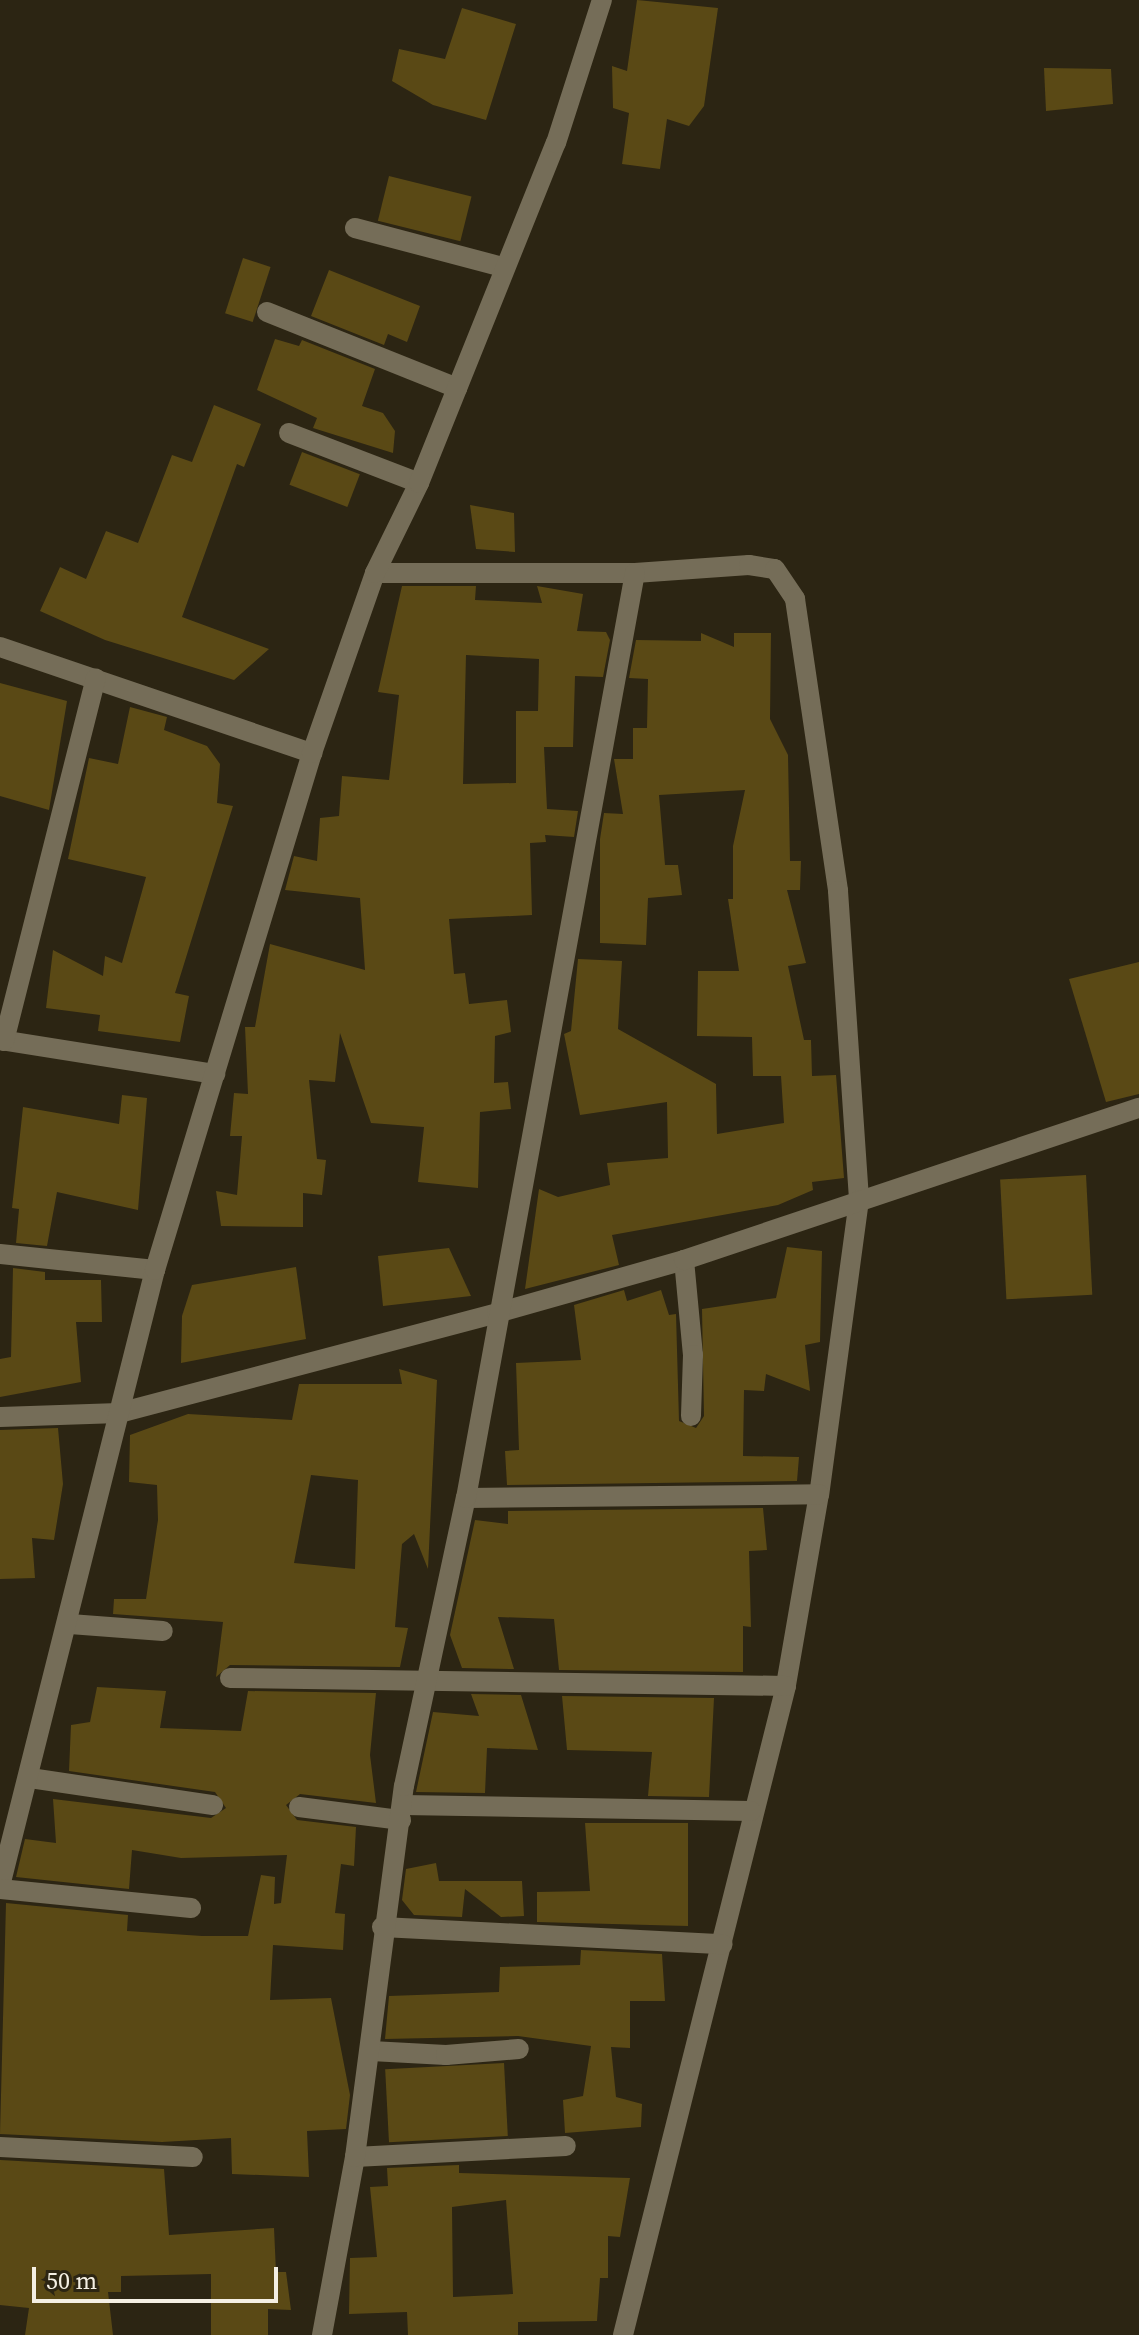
<!DOCTYPE html>
<style>
body{margin:0}
#map{position:relative;width:1139px;height:2335px;overflow:hidden;background:#2c2513;font-family:"Source Serif 4",serif}
div>[style]{position:absolute}
[style*='--x']{left:calc(var(--x)*1px);top:calc(var(--y)*1px);width:calc(var(--w)*1px);rotate:calc(var(--a)*1deg)}
.building>*{inset:0;background:#5a4915;transform-origin:0 0}
.minor>*{height:20px;margin:-10px;padding:0 10px;transform-origin:10px;border-radius:10px;background:#756d58}
span{translate:-50% -50%;white-space:nowrap;text-align:center;line-height:1.15;-webkit-text-stroke:8px #2c2513;paint-order:stroke}
.scale{position:absolute;left:32px;top:2267px;width:246px;height:36px;box-sizing:border-box;border:4px solid #f4efe3;border-top:0;padding-left:10px;font-size:24px;line-height:28px;white-space:nowrap;color:#f4efe3;-webkit-text-stroke:6px #2c2513;paint-order:stroke}
</style>
<div id="map">
<div class="building">
<div style="clip-path:polygon(637px 0,718px 8px,704px 106px,689px 126px,667px 119px,660px 169px,622px 164px,629px 113px,613px 108px,612px 66px,627px 71px)"></div>
<div style="clip-path:polygon(462px 8px,516px 24px,486px 120px,433px 105px,392px 81px,399px 49px,445px 59px)"></div>
<div style="clip-path:polygon(1044px 68px,1111px 69px,1113px 104px,1046px 111px)"></div>
<div style="left:389px;top:176px;width:85px;height:46px;rotate:14deg"></div>
<div style="left:243px;top:258px;width:29px;height:58px;rotate:18deg"></div>
<div style="clip-path:polygon(329px 270px,420px 306px,407px 342px,388px 334px,384px 345px,311px 316px)"></div>
<div style="clip-path:polygon(275px 339px,299px 346px,302px 340px,375px 369px,362px 406px,383px 413px,395px 431px,393px 453px,313px 428px,317px 418px,257px 390px)"></div>
<div style="clip-path:polygon(214px 405px,261px 424px,244px 467px,237px 464px,182px 617px,269px 649px,234px 680px,105px 640px,40px 611px,60px 567px,86px 579px,106px 531px,138px 543px,172px 455px,192px 462px)"></div>
<div style="left:302px;top:452px;width:62px;height:35px;rotate:21deg"></div>
<div style="clip-path:polygon(470px 505px,514px 513px,515px 552px,476px 549px)"></div>
<div style="clip-path:polygon(evenodd,402px 586px,476px 586px,475px 600px,542px 603px,537px 586px,583px 594px,577px 631px,606px 632px,610px 640px,603px 677px,575px 676px,573px 747px,544px 747px,547px 809px,578px 811px,574px 837px,545px 835px,546px 842px,530px 843px,532px 915px,449px 919px,454px 974px,465px 973px,469px 1004px,507px 1000px,511px 1032px,495px 1036px,494px 1083px,508px 1082px,511px 1109px,480px 1112px,478px 1188px,418px 1182px,424px 1127px,371px 1123px,340px 1033px,335px 1082px,309px 1080px,317px 1159px,326px 1160px,322px 1195px,303px 1193px,303px 1227px,221px 1226px,216px 1191px,237px 1195px,242px 1136px,230px 1136px,234px 1093px,248px 1094px,245px 1027px,255px 1027px,270px 944px,365px 970px,360px 898px,285px 890px,294px 856px,317px 861px,320px 818px,339px 816px,342px 776px,389px 780px,399px 695px,378px 692px,402px 586px,466px 655px,539px 659px,538px 711px,516px 711px,516px 783px,463px 784px,466px 655px)"></div>
<div style="clip-path:polygon(701px 633px,734px 647px,734px 633px,771px 633px,770px 719px,788px 755px,790px 861px,801px 861px,800px 890px,787px 890px,806px 963px,788px 966px,804px 1040px,811px 1040px,812px 1076px,836px 1075px,844px 1178px,812px 1182px,813px 1190px,778px 1205px,612px 1235px,619px 1265px,525px 1289px,539px 1189px,558px 1197px,610px 1185px,607px 1163px,668px 1158px,667px 1102px,580px 1115px,564px 1034px,571px 1031px,578px 959px,622px 961px,618px 1029px,716px 1084px,717px 1134px,784px 1123px,781px 1076px,753px 1076px,752px 1037px,697px 1036px,698px 971px,739px 971px,728px 899px,733px 899px,733px 846px,745px 790px,659px 795px,665px 865px,678px 865px,682px 895px,648px 898px,646px 945px,600px 943px,600px 839px,604px 813px,623px 814px,614px 759px,633px 759px,633px 728px,647px 728px,648px 679px,629px 678px,636px 640px,701px 641px)"></div>
<div style="clip-path:polygon(0 683px,67px 701px,49px 810px,0 796px)"></div>
<div style="clip-path:polygon(130px 707px,167px 717px,164px 730px,207px 746px,220px 764px,217px 803px,233px 806px,175px 993px,189px 996px,180px 1042px,98px 1031px,100px 1015px,46px 1008px,53px 950px,103px 976px,105px 956px,122px 963px,146px 877px,68px 859px,89px 758px,118px 764px)"></div>
<div style="clip-path:polygon(1139px 962px,1139px 1094px,1106px 1102px,1069px 979px)"></div>
<div style="clip-path:polygon(122px 1095px,147px 1098px,138px 1210px,57px 1192px,47px 1246px,16px 1243px,19px 1209px,12px 1208px,23px 1107px,119px 1124px)"></div>
<div style="left:1086px;top:1175px;width:120px;height:86px;rotate:87deg"></div>
<div style="clip-path:polygon(787px 1247px,822px 1251px,820px 1342px,805px 1345px,810px 1391px,766px 1374px,764px 1391px,744px 1390px,743px 1456px,799px 1457px,797px 1481px,507px 1485px,505px 1451px,519px 1450px,516px 1363px,581px 1360px,574px 1305px,624px 1290px,627px 1301px,661px 1290px,669px 1315px,676px 1314px,679px 1421px,696px 1428px,704px 1416px,702px 1309px,776px 1298px)"></div>
<div style="clip-path:polygon(449px 1248px,471px 1296px,383px 1306px,378px 1256px)"></div>
<div style="clip-path:polygon(296px 1267px,306px 1339px,181px 1363px,182px 1316px,192px 1285px)"></div>
<div style="clip-path:polygon(13px 1268px,45px 1272px,45px 1280px,101px 1280px,102px 1322px,76px 1322px,81px 1382px,0 1397px,0 1359px,11px 1357px)"></div>
<div style="clip-path:polygon(evenodd,399px 1369px,437px 1380px,428px 1569px,414px 1534px,402px 1544px,395px 1627px,408px 1628px,400px 1667px,230px 1665px,216px 1677px,223px 1622px,113px 1614px,114px 1599px,146px 1599px,158px 1520px,157px 1485px,129px 1482px,130px 1435px,188px 1414px,292px 1420px,299px 1384px,402px 1384px,399px 1369px,311px 1475px,358px 1480px,355px 1569px,294px 1563px,311px 1475px)"></div>
<div style="clip-path:polygon(58px 1428px,63px 1484px,54px 1540px,32px 1538px,35px 1578px,0 1579px,0 1430px)"></div>
<div style="clip-path:polygon(763px 1508px,767px 1550px,749px 1551px,751px 1627px,743px 1626px,743px 1672px,559px 1670px,554px 1619px,498px 1617px,514px 1669px,462px 1668px,450px 1635px,475px 1520px,508px 1524px,508px 1511px)"></div>
<div style="clip-path:polygon(97px 1687px,166px 1691px,160px 1728px,241px 1731px,248px 1691px,376px 1693px,370px 1755px,376px 1803px,300px 1794px,286px 1805px,297px 1820px,356px 1827px,354px 1866px,341px 1864px,335px 1913px,345px 1914px,343px 1950px,273px 1945px,270px 2000px,331px 1998px,350px 2095px,346px 2129px,307px 2131px,309px 2177px,232px 2174px,231px 2138px,162px 2142px,0 2134px,6px 1903px,128px 1915px,127px 1931px,202px 1936px,248px 1936px,261px 1875px,275px 1877px,274px 1904px,281px 1903px,287px 1855px,181px 1858px,132px 1850px,129px 1889px,16px 1877px,25px 1839px,56px 1843px,53px 1799px,211px 1818px,226px 1808px,215px 1792px,69px 1771px,71px 1725px,90px 1722px)"></div>
<div style="clip-path:polygon(471px 1694px,521px 1695px,538px 1750px,487px 1748px,485px 1793px,416px 1792px,433px 1712px,479px 1716px)"></div>
<div style="clip-path:polygon(562px 1696px,714px 1698px,709px 1797px,648px 1796px,652px 1752px,567px 1750px)"></div>
<div style="clip-path:polygon(585px 1823px,688px 1823px,688px 1926px,537px 1922px,537px 1892px,590px 1891px)"></div>
<div style="clip-path:polygon(436px 1863px,439px 1881px,522px 1881px,524px 1916px,501px 1917px,465px 1889px,462px 1917px,414px 1915px,402px 1900px,406px 1869px)"></div>
<div style="clip-path:polygon(581px 1950px,662px 1954px,665px 2001px,630px 2001px,630px 2048px,611px 2047px,616px 2097px,642px 2104px,641px 2127px,565px 2133px,563px 2100px,583px 2096px,591px 2046px,518px 2036px,385px 2039px,389px 1996px,499px 1992px,500px 1967px,580px 1965px)"></div>
<div style="left:504px;top:2063px;width:73px;height:119px;rotate:87deg"></div>
<div style="clip-path:polygon(0 2160px,164px 2169px,169px 2235px,274px 2228px,276px 2272px,286px 2272px,291px 2310px,268px 2309px,268px 2335px,211px 2335px,211px 2274px,121px 2276px,121px 2292px,108px 2292px,113px 2335px,25px 2335px,29px 2308px,0 2305px)"></div>
<div style="clip-path:polygon(evenodd,459px 2165px,459px 2173px,630px 2178px,620px 2237px,608px 2236px,608px 2278px,600px 2278px,597px 2321px,518px 2322px,518px 2335px,408px 2335px,407px 2312px,349px 2314px,350px 2258px,377px 2257px,370px 2187px,388px 2186px,387px 2168px,459px 2165px,506px 2200px,513px 2294px,453px 2297px,452px 2207px,506px 2200px)"></div>
</div>
<div class="minor">
<div style="--x:355;--y:228;--w:153;--a:14.8"></div>
<div style="--x:267;--y:312;--w:205;--a:21.8"></div>
<div style="--x:289;--y:433;--w:139;--a:21"></div>
<div style="--x:375;--y:573;--w:260;--a:0"></div>
<div style="--x:635;--y:573;--w:114;--a:-4"></div>
<div style="--x:749;--y:565;--w:26;--a:9"></div>
<div style="--x:775;--y:569;--w:36;--a:56"></div>
<div style="--x:795;--y:599;--w:295;--a:81.6"></div>
<div style="--x:838;--y:891;--w:310;--a:86.1"></div>
<div style="--x:859;--y:1200;--w:297;--a:97.7"></div>
<div style="--x:819;--y:1494;--w:195;--a:99.8"></div>
<div style="--x:786;--y:1686;--w:669;--a:104.1"></div>
<div style="--x:0;--y:647;--w:330;--a:18.8"></div>
<div style="--x:0;--y:1040;--w:218;--a:9"></div>
<div style="--x:4;--y:1041;--w:374;--a:-75.8"></div>
<div style="--x:0;--y:1254;--w:156;--a:5.9"></div>
<div style="--x:684;--y:1260;--w:95;--a:84.6"></div>
<div style="--x:693;--y:1355;--w:61;--a:91.9"></div>
<div style="--x:0;--y:1417;--w:119;--a:-1.9"></div>
<div style="--x:119;--y:1413;--w:391;--a:-14.8"></div>
<div style="--x:497;--y:1313;--w:194;--a:-15.8"></div>
<div style="--x:684;--y:1260;--w:480;--a:-18.5"></div>
<div style="--x:466;--y:1498;--w:353;--a:-0.6"></div>
<div style="--x:70;--y:1624;--w:93;--a:4.3"></div>
<div style="--x:230;--y:1678;--w:556;--a:0.82"></div>
<div style="--x:30;--y:1778;--w:185;--a:8.4"></div>
<div style="--x:403;--y:1805;--w:348;--a:1"></div>
<div style="--x:299;--y:1807;--w:103;--a:7.3"></div>
<div style="--x:0;--y:1886;--w:635;--a:-75.88"></div>
<div style="--x:155;--y:1270;--w:540;--a:-73.11"></div>
<div style="--x:312;--y:753;--w:191;--a:-70.7"></div>
<div style="--x:375;--y:573;--w:100;--a:-63.9"></div>
<div style="--x:419;--y:483;--w:367;--a:-68.1"></div>
<div style="--x:556;--y:143;--w:150;--a:-72.2"></div>
<div style="--x:0;--y:1889;--w:192;--a:5.7"></div>
<div style="--x:382;--y:1927;--w:341;--a:2.9"></div>
<div style="--x:371;--y:2051;--w:75;--a:3.1"></div>
<div style="--x:446;--y:2055;--w:73;--a:-4.7"></div>
<div style="--x:0;--y:2147;--w:193;--a:3"></div>
<div style="--x:355;--y:2157;--w:211;--a:-3"></div>
<div style="--x:322;--y:2335;--w:181;--a:-79.5"></div>
<div style="--x:355;--y:2157;--w:374;--a:-82.5"></div>
<div style="--x:404;--y:1786;--w:295;--a:-77.9"></div>
<div style="--x:466;--y:1498;--w:940;--a:-79.65"></div>
</div>
<div class="scale">50 m</div>
</div>
